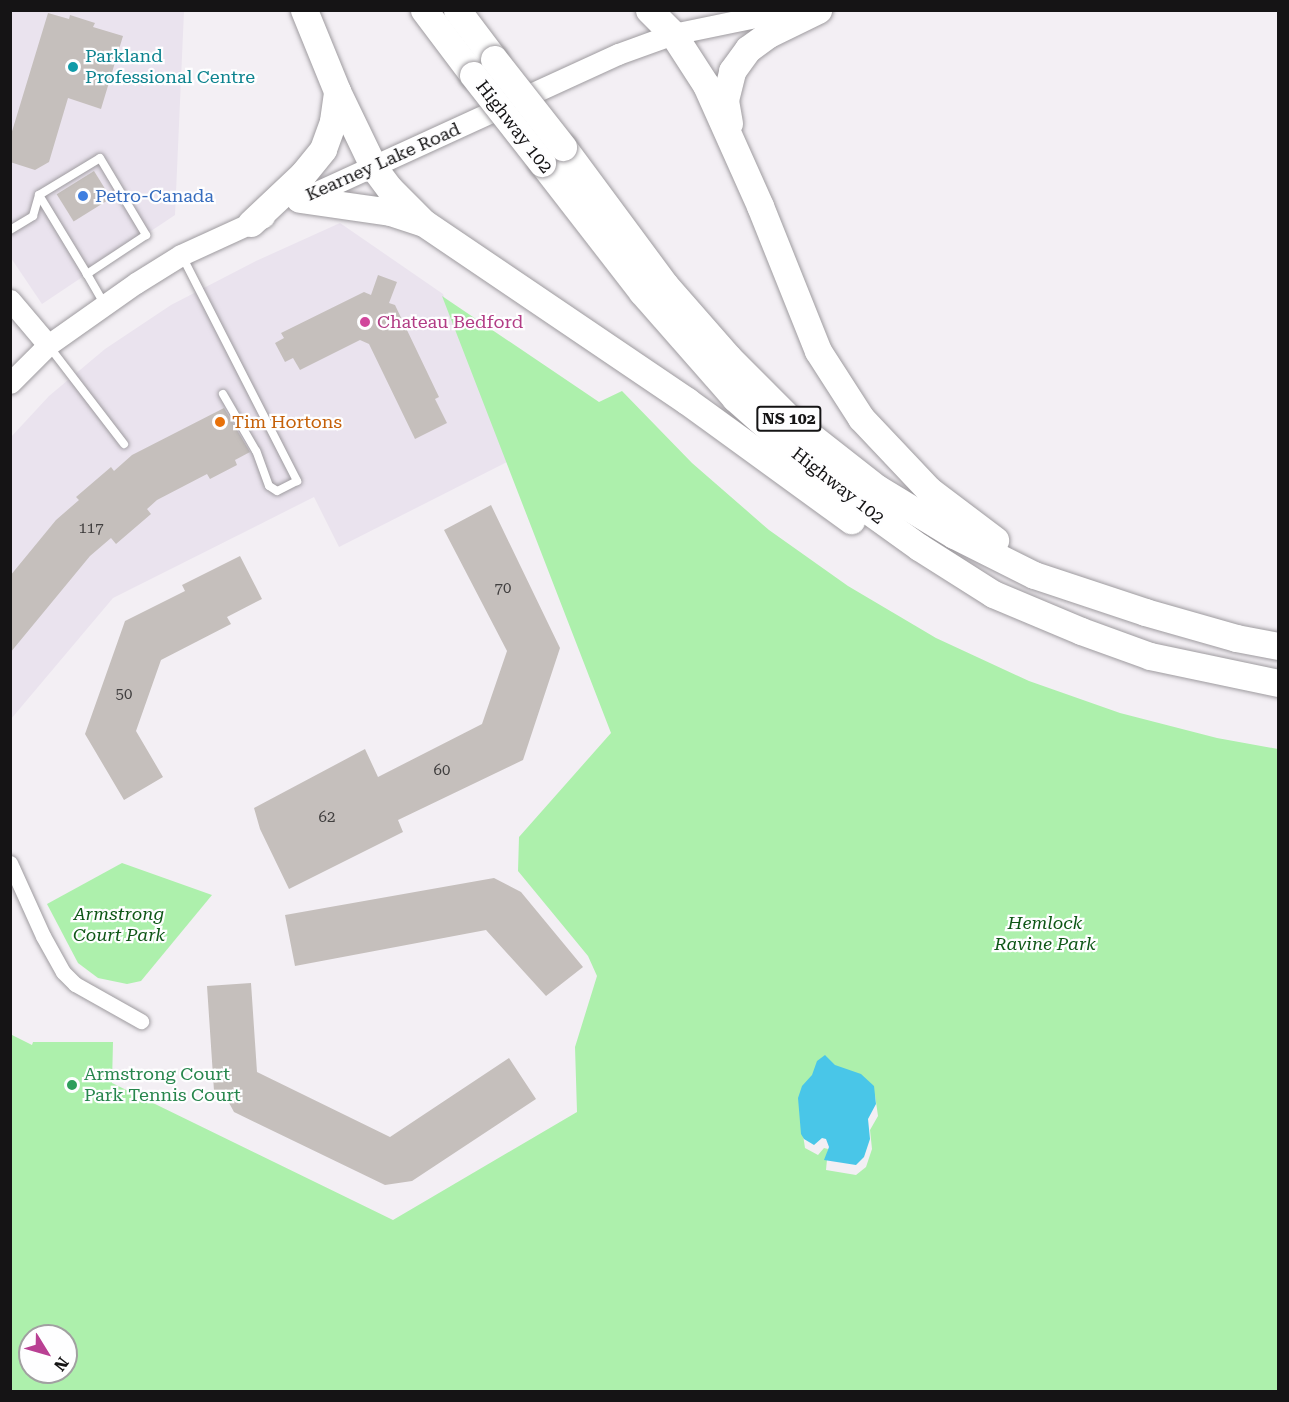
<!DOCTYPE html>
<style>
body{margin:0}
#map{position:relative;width:1289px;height:1402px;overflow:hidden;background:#f3eff4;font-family:"Roboto Serif",serif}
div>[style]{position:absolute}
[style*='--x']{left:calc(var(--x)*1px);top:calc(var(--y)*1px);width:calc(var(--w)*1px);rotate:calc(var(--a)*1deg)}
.built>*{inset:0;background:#eae3ee}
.green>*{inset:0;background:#adf0ac}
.water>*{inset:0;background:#49c6e8}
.building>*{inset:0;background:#c5bfbc;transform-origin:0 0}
.roads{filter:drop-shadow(0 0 2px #9e9b9f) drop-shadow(0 0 2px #9e9b9f)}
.lane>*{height:8px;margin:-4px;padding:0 4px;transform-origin:4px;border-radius:4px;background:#fff}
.street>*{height:15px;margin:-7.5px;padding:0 7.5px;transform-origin:7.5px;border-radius:7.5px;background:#fff}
.secondary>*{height:21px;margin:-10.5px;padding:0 10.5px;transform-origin:10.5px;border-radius:10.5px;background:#fff}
.highway>*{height:27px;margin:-13.5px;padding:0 13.5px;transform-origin:13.5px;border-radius:13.5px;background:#fff}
.bridges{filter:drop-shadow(0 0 2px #9e9b9f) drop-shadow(0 0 2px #9e9b9f)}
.highway-bridge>*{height:27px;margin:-13.5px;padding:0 13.5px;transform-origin:13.5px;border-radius:13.5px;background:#fff}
.dots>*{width:16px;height:16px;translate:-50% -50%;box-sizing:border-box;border:3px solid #fefeff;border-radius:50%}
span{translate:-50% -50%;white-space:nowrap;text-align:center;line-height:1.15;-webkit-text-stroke:4.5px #fefeff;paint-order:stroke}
.number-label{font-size:15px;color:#413f3f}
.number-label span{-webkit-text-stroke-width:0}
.shield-label span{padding:2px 4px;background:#fefeff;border:2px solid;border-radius:4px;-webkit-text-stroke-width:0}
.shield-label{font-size:16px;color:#151415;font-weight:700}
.culture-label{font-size:18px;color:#0d838f}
.left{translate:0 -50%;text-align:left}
.street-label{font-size:18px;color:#151415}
.shop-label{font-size:18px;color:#366cbe}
.hotel-label{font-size:18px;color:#b23c85}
.food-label{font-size:18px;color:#c56008}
.park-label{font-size:18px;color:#0e5616;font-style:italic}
.leisure-label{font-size:18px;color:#27864d}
.frame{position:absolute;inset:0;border:12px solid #151415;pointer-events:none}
.north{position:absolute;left:18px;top:1324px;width:60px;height:60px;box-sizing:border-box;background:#fefeff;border:2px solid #a1a0a1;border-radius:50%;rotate:127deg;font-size:16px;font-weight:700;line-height:24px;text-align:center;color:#151415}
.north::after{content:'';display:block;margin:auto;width:21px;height:27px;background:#b94093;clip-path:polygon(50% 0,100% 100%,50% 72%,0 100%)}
</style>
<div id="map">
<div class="built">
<div style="clip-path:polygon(10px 11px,184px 11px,175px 215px,42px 304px,11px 258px)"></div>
<div style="clip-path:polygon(340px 223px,443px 294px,507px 462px,339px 547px,314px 497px,113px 598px,11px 719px,11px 437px,49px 396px,105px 349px,171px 305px,256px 261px)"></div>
</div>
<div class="green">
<div style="clip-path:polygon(evenodd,442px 296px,599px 402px,622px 391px,692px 463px,769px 530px,848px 586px,936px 638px,1029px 681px,1120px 713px,1217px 738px,1278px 749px,1278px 1391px,11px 1391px,10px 1034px,32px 1045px,33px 1042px,113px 1042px,112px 1083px,393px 1220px,577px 1112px,575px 1047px,597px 976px,588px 956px,518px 871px,519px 837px,611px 733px,442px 296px,875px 1095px,878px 1116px,870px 1130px,872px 1149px,866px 1167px,856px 1175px,826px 1170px,828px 1149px,824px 1148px,818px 1155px,805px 1148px,801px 1121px,875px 1095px,442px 296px,30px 1336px,66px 1336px,66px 1372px,30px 1372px,30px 1336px)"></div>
<div style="clip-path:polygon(122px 863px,212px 895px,141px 981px,127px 984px,98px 978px,78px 963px,47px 904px)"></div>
</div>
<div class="water">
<div style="clip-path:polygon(825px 1055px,835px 1065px,861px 1074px,874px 1086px,876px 1104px,868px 1119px,870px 1139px,864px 1157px,856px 1165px,824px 1160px,829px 1147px,826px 1139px,822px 1138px,814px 1145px,804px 1139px,801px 1134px,798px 1098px,802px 1086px,812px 1075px,817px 1061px)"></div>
</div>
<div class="building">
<div style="clip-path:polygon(48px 13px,69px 19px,70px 15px,95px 23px,93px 27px,123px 36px,101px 109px,68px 98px,49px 162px,35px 170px,10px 162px,10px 138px)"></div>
<div style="left:94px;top:171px;width:32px;height:44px;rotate:58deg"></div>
<div style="clip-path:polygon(378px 275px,397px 282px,389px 303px,395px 305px,439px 397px,435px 399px,447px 423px,415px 439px,369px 344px,360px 340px,300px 370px,293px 358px,285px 362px,275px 343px,284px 338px,281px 333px,364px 292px,371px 295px)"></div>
<div style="clip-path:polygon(224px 408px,250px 452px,235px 460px,237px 465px,210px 479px,207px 474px,157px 500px,147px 509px,151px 514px,116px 544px,111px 538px,90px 556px,10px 653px,10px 576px,56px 520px,79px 500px,76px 497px,111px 467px,114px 471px,132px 455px)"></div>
<div style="clip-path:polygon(491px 505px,560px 648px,523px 760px,398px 820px,403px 832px,289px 889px,260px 829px,254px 808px,365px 749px,378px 777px,482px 724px,507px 651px,444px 530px)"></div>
<div style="clip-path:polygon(240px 556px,262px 599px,227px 617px,231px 624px,161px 660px,136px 731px,163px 777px,124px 800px,85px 734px,125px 621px,185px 591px,182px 585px)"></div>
<div style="clip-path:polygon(494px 878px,521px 892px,583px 967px,546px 996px,486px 930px,295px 966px,285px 915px)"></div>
<div style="clip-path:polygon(251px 983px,257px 1072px,390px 1137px,509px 1058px,536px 1099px,412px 1181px,385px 1185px,234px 1112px,222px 1090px,214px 1091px,207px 986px)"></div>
</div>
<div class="roads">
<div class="lane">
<div style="--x:39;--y:195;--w:92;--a:58.7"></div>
<div style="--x:10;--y:230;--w:27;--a:-31"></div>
<div style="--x:33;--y:216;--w:22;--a:-74"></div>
<div style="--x:39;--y:195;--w:71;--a:-31.2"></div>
<div style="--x:100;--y:158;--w:90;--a:59.1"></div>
<div style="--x:146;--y:235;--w:71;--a:146.5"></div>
<div style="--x:87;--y:274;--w:34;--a:60"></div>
<div style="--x:182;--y:256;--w:253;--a:62.9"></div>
<div style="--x:297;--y:481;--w:22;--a:153"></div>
<div style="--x:277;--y:491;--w:9;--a:-148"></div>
<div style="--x:269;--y:486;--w:37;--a:-110"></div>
<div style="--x:256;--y:451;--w:66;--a:-120.1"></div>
<div style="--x:48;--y:345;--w:125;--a:52.5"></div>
</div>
<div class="street">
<div style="--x:10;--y:863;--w:80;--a:65.7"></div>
<div style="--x:43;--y:936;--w:41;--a:60.9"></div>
<div style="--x:63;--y:972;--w:17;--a:45"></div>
<div style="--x:75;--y:984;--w:76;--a:29.3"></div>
</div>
<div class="secondary">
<div style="--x:297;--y:201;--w:353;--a:-24.6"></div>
<div style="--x:618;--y:54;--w:59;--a:-20"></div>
<div style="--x:673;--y:34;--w:119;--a:-11.6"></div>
<div style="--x:10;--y:300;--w:59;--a:49.8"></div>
<div style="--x:10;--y:383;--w:54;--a:-45"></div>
<div style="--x:48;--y:345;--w:108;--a:-35.2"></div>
<div style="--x:136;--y:283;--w:53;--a:-31.9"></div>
<div style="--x:181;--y:255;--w:91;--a:-24.6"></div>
</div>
<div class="highway">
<div style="--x:304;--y:10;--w:87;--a:67.8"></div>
<div style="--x:337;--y:91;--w:85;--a:64.3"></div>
<div style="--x:374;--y:168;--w:26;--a:53"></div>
<div style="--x:390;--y:189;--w:48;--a:45"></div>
<div style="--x:424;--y:223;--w:318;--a:34.1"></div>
<div style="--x:687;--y:401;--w:203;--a:36"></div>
<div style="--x:424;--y:10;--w:81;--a:53"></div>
<div style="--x:457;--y:10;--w:61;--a:52.9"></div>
<div style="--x:649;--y:10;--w:34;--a:45"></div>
<div style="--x:673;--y:34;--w:61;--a:57.1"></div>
<div style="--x:706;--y:85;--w:133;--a:65.9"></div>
<div style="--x:760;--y:206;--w:156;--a:68.2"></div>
<div style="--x:818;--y:351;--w:80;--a:57.3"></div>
<div style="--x:861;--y:418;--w:99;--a:46.6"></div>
<div style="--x:929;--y:490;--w:83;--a:37.1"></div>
<div style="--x:729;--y:123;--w:23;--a:-100"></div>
<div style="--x:725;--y:100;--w:30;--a:-76"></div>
<div style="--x:732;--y:71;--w:27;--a:-54"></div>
<div style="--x:748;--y:49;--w:24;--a:-36"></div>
<div style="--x:767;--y:35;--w:57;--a:-26.1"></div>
<div style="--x:563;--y:147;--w:172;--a:53.5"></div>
<div style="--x:665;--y:285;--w:96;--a:48.8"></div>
<div style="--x:728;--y:357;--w:95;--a:45"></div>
<div style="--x:795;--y:424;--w:104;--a:38"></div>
<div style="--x:877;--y:488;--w:90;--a:31.4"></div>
<div style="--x:954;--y:535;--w:89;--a:26.6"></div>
<div style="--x:1034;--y:575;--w:117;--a:18.4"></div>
<div style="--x:1145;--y:612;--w:95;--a:15.9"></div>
<div style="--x:1236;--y:638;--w:43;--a:10.8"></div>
<div style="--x:542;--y:163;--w:163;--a:52.2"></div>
<div style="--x:642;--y:292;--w:141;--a:48.7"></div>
<div style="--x:735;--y:398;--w:132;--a:41.6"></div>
<div style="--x:834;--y:486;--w:105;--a:35.7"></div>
<div style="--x:919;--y:547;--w:88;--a:32.4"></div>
<div style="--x:993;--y:594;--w:95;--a:22.8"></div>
<div style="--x:1081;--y:631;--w:73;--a:19.9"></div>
<div style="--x:1150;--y:656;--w:131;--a:11.9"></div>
<div style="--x:300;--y:199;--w:91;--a:8.2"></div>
<div style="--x:390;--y:212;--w:32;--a:18"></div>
<div style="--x:251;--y:223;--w:71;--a:-43.3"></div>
<div style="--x:303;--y:174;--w:32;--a:-51"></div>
<div style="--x:323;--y:149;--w:30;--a:-70"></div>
<div style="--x:333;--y:121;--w:30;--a:-82"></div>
</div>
</div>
<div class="bridges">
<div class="highway-bridge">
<div style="--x:494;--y:59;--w:112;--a:51.9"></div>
<div style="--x:473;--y:75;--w:112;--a:51.9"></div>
</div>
</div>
<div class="dots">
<div style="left:73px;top:67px;background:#0f9aa8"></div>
<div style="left:83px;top:196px;background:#3f7fe0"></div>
<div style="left:365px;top:322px;background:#d1479c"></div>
<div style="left:220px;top:422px;background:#e8710a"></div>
<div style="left:72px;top:1085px;background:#2e9e5b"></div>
</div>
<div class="number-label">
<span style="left:91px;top:529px">117</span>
<span style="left:503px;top:589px">70</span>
<span style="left:124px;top:695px">50</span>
<span style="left:442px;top:771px">60</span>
<span style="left:327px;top:818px">62</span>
</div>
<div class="shield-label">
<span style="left:789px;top:419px">NS 102</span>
</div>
<div class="culture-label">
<span class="left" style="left:85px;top:67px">Parkland<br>Professional Centre</span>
</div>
<div class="street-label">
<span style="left:514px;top:127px;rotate:52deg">Highway 102</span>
<span style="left:383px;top:162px;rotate:-24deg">Kearney Lake Road</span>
<span style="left:838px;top:486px;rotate:38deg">Highway 102</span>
</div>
<div class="shop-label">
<span class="left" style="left:95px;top:196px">Petro-Canada</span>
</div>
<div class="hotel-label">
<span class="left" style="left:377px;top:322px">Chateau Bedford</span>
</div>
<div class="food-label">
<span class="left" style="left:232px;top:422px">Tim Hortons</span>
</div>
<div class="park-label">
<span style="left:119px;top:925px">Armstrong<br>Court Park</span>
<span style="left:1045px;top:934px">Hemlock<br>Ravine Park</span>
</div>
<div class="leisure-label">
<span class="left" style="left:84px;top:1085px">Armstrong Court<br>Park Tennis Court</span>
</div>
<div class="frame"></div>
<div class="north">N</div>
</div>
